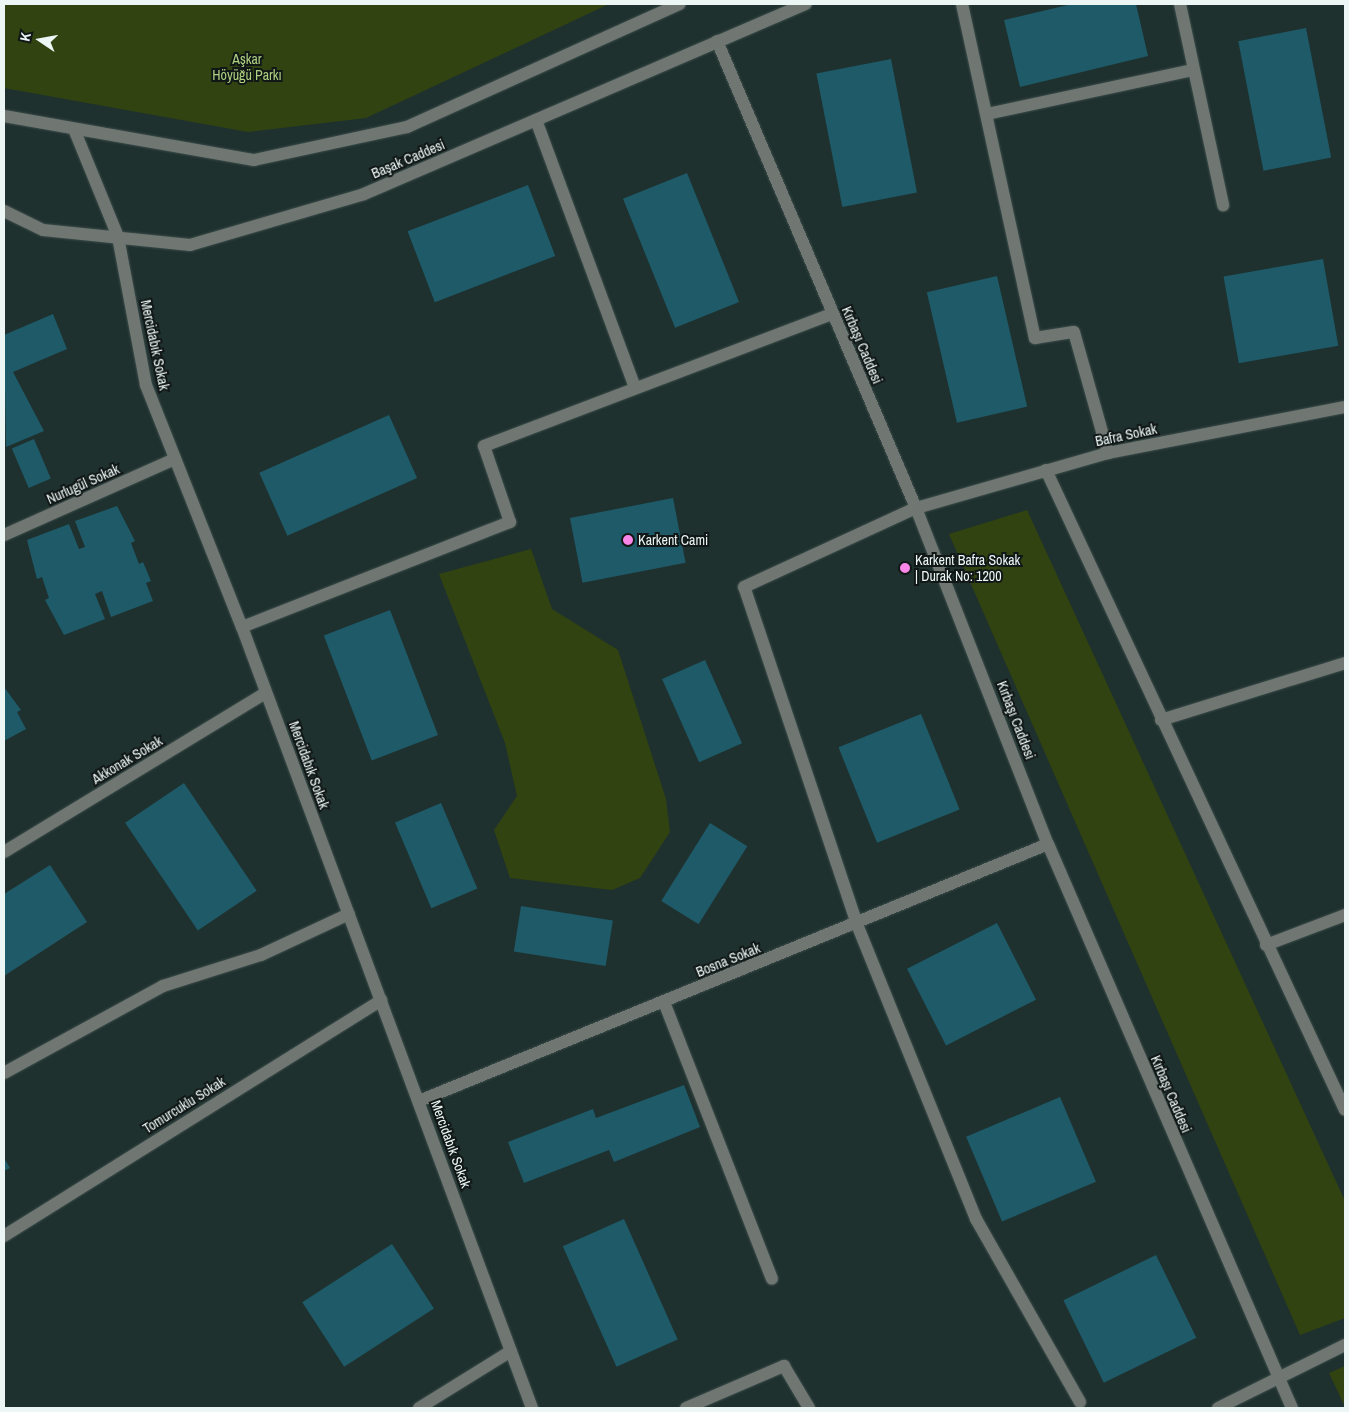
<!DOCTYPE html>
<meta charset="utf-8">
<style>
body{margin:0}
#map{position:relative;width:1349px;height:1412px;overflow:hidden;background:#1f312f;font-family:"Archivo Narrow",sans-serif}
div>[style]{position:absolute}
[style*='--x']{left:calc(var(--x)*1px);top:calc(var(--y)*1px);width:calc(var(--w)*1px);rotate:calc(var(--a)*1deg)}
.green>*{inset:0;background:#314310}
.building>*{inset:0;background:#1e5a68;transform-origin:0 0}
.roads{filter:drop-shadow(0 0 1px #3c4d4b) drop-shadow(0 0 1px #3c4d4b)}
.minor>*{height:12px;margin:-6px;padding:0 6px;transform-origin:6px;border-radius:6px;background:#707772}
.dots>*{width:14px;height:14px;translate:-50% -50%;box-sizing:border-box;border:2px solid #101716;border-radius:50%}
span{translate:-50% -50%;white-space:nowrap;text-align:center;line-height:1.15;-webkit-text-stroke:4px #101716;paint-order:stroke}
.park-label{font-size:14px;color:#aed080}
.street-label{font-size:14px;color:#ebf6f5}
.poi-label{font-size:14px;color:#ebf6f5}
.left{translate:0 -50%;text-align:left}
.frame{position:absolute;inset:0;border:5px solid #ebf6f5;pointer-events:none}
.north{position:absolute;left:15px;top:15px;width:50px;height:50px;-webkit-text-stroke:4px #101716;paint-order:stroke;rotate:282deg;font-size:14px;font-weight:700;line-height:20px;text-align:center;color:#ebf6f5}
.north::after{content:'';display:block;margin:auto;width:18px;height:22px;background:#ebf6f5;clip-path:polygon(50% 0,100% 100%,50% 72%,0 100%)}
</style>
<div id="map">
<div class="green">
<div style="clip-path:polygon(4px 4px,609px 4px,366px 118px,248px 132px,4px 88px)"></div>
<div style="clip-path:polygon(1027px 510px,1345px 1201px,1345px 1318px,1300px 1335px,949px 534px)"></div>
<div style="clip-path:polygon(531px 549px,552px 609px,618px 650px,666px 799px,670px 832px,640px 878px,612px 890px,510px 878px,494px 830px,517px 796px,505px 743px,439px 574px)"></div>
<div style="clip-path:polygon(1345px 1366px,1345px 1407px,1329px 1373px)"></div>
</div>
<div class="building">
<div style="clip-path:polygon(1072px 4px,1136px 4px,1148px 56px,1020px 87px,1004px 20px)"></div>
<div style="left:1306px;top:28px;width:132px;height:69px;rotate:79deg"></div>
<div style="left:891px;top:59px;width:136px;height:76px;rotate:79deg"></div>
<div style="left:687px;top:173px;width:139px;height:69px;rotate:68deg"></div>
<div style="left:528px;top:185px;width:76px;height:129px;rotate:69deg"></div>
<div style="left:1323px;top:259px;width:88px;height:101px;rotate:80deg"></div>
<div style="left:997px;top:276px;width:134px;height:72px;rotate:77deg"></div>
<div style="clip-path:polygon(53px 314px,67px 349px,13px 372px,44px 431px,6px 447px,4px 335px)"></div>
<div style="left:389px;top:415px;width:69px;height:142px;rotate:66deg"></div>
<div style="left:34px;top:439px;width:43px;height:24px;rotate:67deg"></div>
<div style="left:673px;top:498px;width:66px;height:105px;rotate:79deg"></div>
<div style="clip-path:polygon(117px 506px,135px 541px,131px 543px,139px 564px,143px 562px,151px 581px,146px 583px,153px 601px,111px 617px,102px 591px,95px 594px,105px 619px,64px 635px,45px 600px,49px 598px,42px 577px,37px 579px,27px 540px,69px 524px,79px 549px,85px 547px,75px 521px)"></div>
<div style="left:390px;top:610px;width:134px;height:71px;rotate:69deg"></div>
<div style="left:705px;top:660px;width:91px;height:47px;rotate:66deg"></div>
<div style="clip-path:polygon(4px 687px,21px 710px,17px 712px,26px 729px,4px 741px)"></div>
<div style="left:921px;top:714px;width:103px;height:89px;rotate:68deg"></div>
<div style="left:184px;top:783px;width:130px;height:71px;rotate:56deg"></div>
<div style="left:441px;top:803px;width:93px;height:50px;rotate:67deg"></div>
<div style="left:710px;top:823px;width:44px;height:92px;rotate:32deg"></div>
<div style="clip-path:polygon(50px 865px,87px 922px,4px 976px,4px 894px)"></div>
<div style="left:521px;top:906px;width:93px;height:46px;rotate:9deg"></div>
<div style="left:997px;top:923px;width:86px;height:101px;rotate:63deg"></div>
<div style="clip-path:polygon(684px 1085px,700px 1127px,614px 1162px,609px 1150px,524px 1183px,508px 1142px,593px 1109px,596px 1118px)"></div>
<div style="left:1060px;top:1097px;width:92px;height:102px;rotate:67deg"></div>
<div style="clip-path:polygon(4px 1158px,10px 1168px,4px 1171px)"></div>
<div style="left:624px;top:1219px;width:132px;height:67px;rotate:66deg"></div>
<div style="left:392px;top:1244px;width:77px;height:107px;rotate:57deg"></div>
<div style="left:1156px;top:1255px;width:92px;height:103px;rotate:64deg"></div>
</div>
<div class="roads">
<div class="minor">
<div style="--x:962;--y:4;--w:342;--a:77.7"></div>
<div style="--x:1035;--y:338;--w:39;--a:-9"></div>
<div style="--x:1074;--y:332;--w:126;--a:74.3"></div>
<div style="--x:1180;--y:4;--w:206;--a:77.9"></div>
<div style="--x:717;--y:41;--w:508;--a:66.92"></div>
<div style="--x:916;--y:508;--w:361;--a:68.6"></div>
<div style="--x:1048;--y:844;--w:615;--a:66.61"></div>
<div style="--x:987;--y:114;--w:211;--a:-12.1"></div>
<div style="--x:4;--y:116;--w:254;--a:10"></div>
<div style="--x:254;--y:160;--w:157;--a:-12.2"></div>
<div style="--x:407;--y:127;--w:299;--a:-24.3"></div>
<div style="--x:536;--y:120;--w:285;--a:69.7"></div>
<div style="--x:74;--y:129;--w:117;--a:67.8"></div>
<div style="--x:118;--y:237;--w:151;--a:79.3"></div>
<div style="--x:146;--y:385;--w:260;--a:68.4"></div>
<div style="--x:242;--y:627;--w:833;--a:69.63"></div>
<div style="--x:4;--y:211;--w:43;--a:26"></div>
<div style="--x:43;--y:230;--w:148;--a:5.8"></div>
<div style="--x:190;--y:245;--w:181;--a:-16.3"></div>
<div style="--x:364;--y:194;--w:481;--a:-23.3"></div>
<div style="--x:1046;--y:470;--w:706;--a:64.96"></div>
<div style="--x:4;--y:535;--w:187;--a:-24"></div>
<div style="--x:242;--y:627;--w:288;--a:-21.4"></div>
<div style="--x:510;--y:522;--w:80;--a:-108.9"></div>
<div style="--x:484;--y:446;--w:372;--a:-20.8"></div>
<div style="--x:1161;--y:720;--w:193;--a:-17.2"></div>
<div style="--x:4;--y:852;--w:306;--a:-31.3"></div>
<div style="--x:1266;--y:945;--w:85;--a:-20.8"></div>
<div style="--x:664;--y:1002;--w:297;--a:68.7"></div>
<div style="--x:4;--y:1073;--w:181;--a:-28.7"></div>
<div style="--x:163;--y:986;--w:103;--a:-17.6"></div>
<div style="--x:261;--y:955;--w:97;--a:-25"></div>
<div style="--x:419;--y:1101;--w:679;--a:-22.22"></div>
<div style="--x:4;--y:1236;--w:445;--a:-32"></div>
<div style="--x:1080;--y:1402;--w:210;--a:-119.6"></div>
<div style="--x:976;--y:1219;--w:318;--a:-112"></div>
<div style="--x:857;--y:924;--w:355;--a:-108.5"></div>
<div style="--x:744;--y:587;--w:189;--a:-24.7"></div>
<div style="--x:916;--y:508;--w:200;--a:-16"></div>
<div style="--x:1108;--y:453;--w:241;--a:-11"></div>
<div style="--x:419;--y:1408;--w:108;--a:-31.8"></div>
<div style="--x:686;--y:1408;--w:107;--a:-23.2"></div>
<div style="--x:784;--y:1366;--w:49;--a:59.2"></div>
<div style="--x:1218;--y:1408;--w:142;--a:-26.4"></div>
</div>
</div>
<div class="dots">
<div style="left:628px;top:540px;background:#fa87e7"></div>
<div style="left:905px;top:568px;background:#fa87e7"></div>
</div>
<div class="park-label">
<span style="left:247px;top:67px">Aşkar<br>Höyüğü Parkı</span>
</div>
<div class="street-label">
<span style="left:408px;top:159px;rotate:-23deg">Başak Caddesi</span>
<span style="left:155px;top:345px;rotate:78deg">Mercidabık Sokak</span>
<span style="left:862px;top:345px;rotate:67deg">Kırbaşı Caddesi</span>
<span style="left:1126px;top:435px;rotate:-12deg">Bafra Sokak</span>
<span style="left:83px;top:484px;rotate:-24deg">Nurlugül Sokak</span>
<span style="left:1016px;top:720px;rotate:69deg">Kırbaşı Caddesi</span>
<span style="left:127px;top:760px;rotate:-31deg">Akkonak Sokak</span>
<span style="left:309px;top:765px;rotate:70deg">Mercidabık Sokak</span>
<span style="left:728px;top:960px;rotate:-22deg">Bosna Sokak</span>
<span style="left:1171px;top:1094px;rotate:67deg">Kırbaşı Caddesi</span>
<span style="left:184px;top:1105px;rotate:-32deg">Tomurcuklu Sokak</span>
<span style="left:451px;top:1144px;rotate:70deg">Mercidabık Sokak</span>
</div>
<div class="poi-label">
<span class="left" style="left:638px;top:540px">Karkent Cami</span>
<span class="left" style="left:915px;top:568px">Karkent Bafra Sokak<br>| Durak No: 1200</span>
</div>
<div class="frame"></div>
<div class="north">K</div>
</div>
